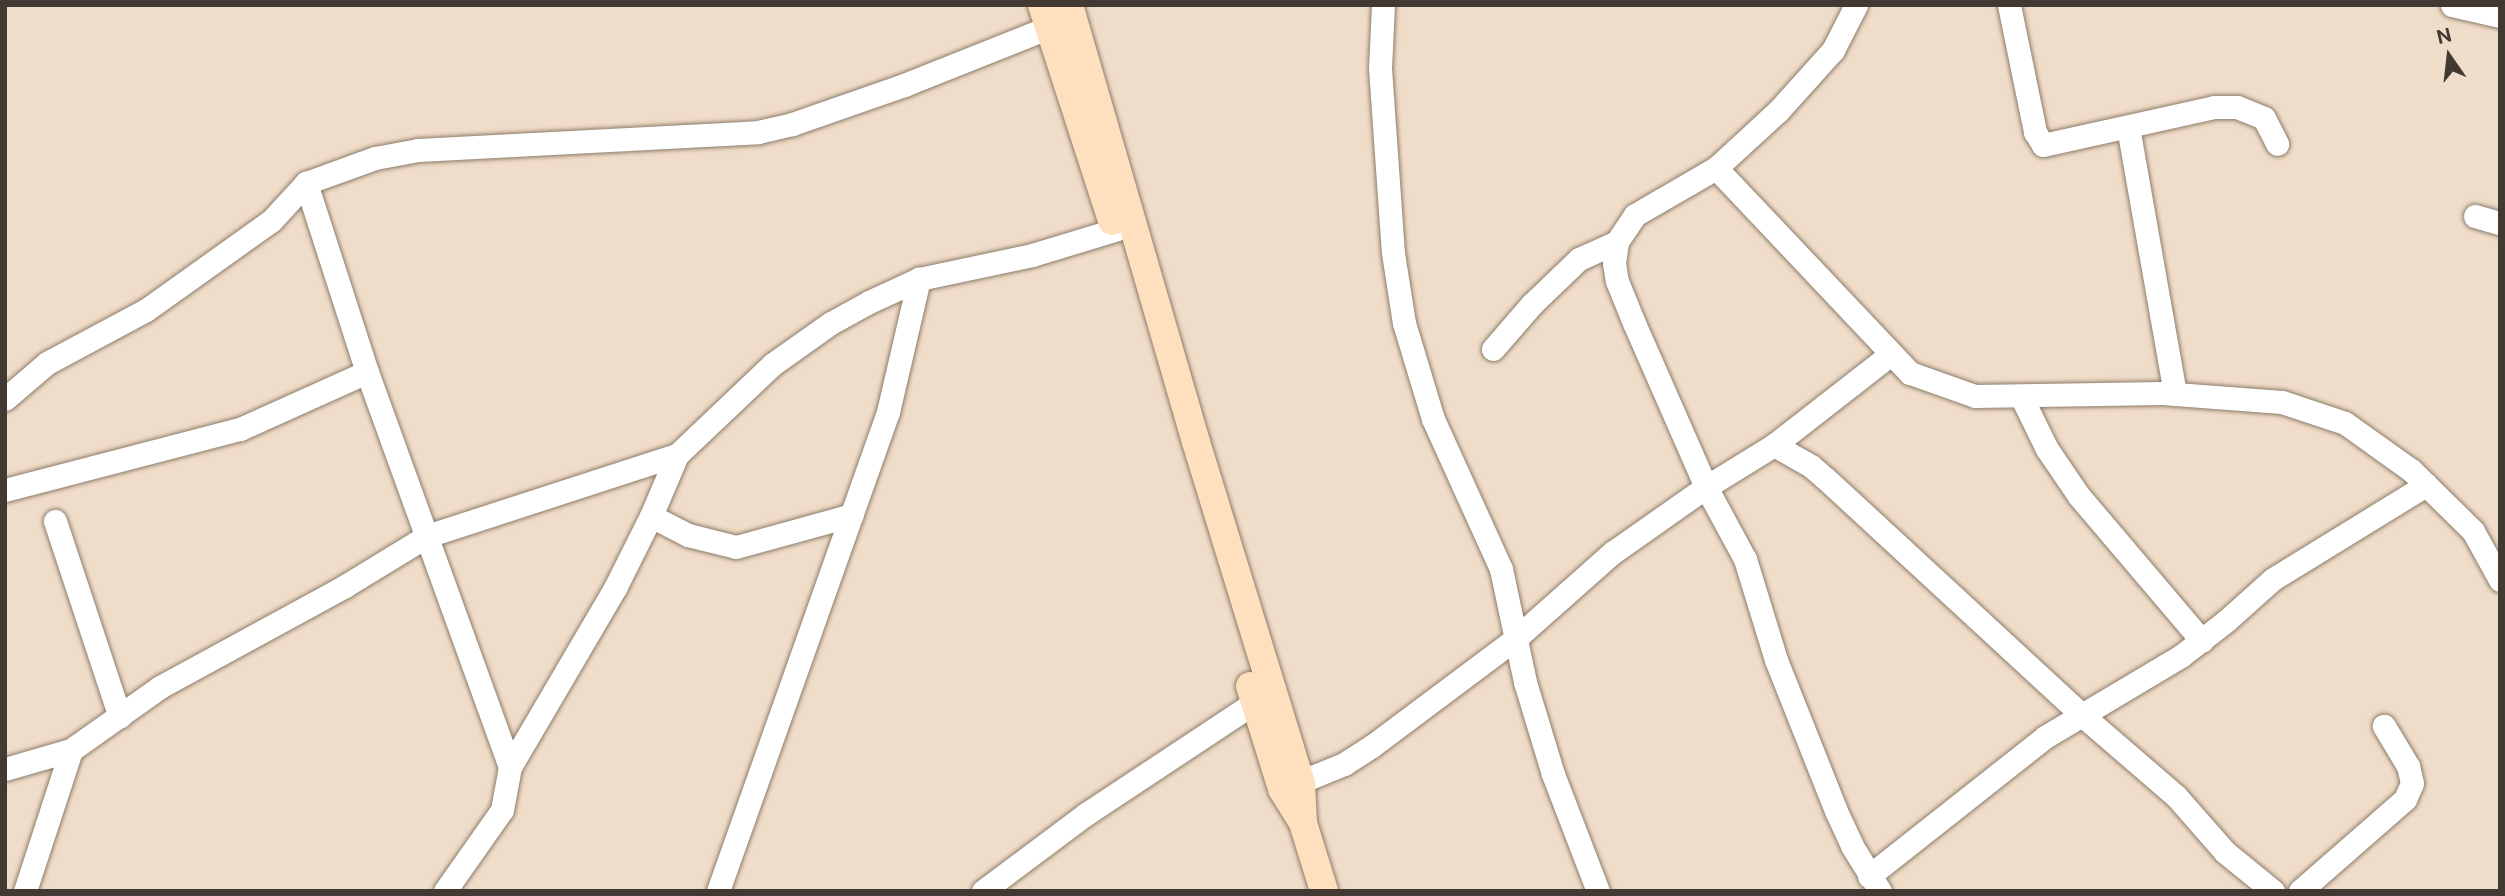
<!DOCTYPE html>
<style>
body{margin:0}
#map{position:relative;width:2505px;height:896px;overflow:hidden;background:#f0ddc9;font-family:"Public Sans",sans-serif}
div>[style]{position:absolute}
[style*='--x']{left:calc(var(--x)*1px);top:calc(var(--y)*1px);width:calc(var(--w)*1px);rotate:calc(var(--a)*1deg)}
.roads{filter:drop-shadow(0 0 2px #8d7c6a) drop-shadow(0 0 2px #8d7c6a)}
.minor>*{height:23px;margin:-11.5px;padding:0 11.5px;transform-origin:11.5px;border-radius:11.5px;background:#fff}
.major>*{height:28px;margin:-14px;padding:0 14px;transform-origin:14px;border-radius:14px;background:#fedfbe}
span{translate:-50% -50%;white-space:nowrap;text-align:center;line-height:1.15;-webkit-text-stroke:5px #f0ddc9;paint-order:stroke}
.frame{position:absolute;inset:0;border:7px solid #413932;pointer-events:none}
.north{position:absolute;left:2414px;top:21px;width:70px;height:70px;-webkit-text-stroke:5px #f0ddc9;paint-order:stroke;rotate:346deg;font-size:19px;font-weight:700;line-height:28px;text-align:center;color:#413932}
.north::after{content:'';display:block;margin:auto;width:24px;height:32px;background:#413932;clip-path:polygon(50% 0,100% 100%,50% 72%,0 100%)}
</style>
<div id="map">
<div class="roads">
<div class="minor">
<div style="--x:1383;--y:5;--w:63;--a:92.7"></div>
<div style="--x:1380;--y:68;--w:185;--a:86"></div>
<div style="--x:1393;--y:253;--w:71;--a:81.1"></div>
<div style="--x:1404;--y:323;--w:100;--a:73.2"></div>
<div style="--x:1433;--y:419;--w:165;--a:65.6"></div>
<div style="--x:1501;--y:569;--w:116;--a:78"></div>
<div style="--x:1525;--y:682;--w:96;--a:73.1"></div>
<div style="--x:1553;--y:774;--w:125;--a:69"></div>
<div style="--x:1856;--y:5;--w:51;--a:117.1"></div>
<div style="--x:1833;--y:50;--w:82;--a:132"></div>
<div style="--x:1778;--y:111;--w:84;--a:137.4"></div>
<div style="--x:1716;--y:168;--w:94;--a:149.9"></div>
<div style="--x:1635;--y:215;--w:32;--a:124"></div>
<div style="--x:1617;--y:242;--w:21;--a:98"></div>
<div style="--x:1614;--y:263;--w:18;--a:81"></div>
<div style="--x:1617;--y:281;--w:45;--a:68"></div>
<div style="--x:1634;--y:323;--w:179;--a:66.3"></div>
<div style="--x:1706;--y:487;--w:82;--a:61.6"></div>
<div style="--x:1745;--y:559;--w:106;--a:72.9"></div>
<div style="--x:1776;--y:660;--w:162;--a:68.3"></div>
<div style="--x:1836;--y:811;--w:38;--a:65"></div>
<div style="--x:1852;--y:846;--w:53;--a:58.1"></div>
<div style="--x:2009;--y:5;--w:130;--a:78.4"></div>
<div style="--x:2035;--y:132;--w:15;--a:58"></div>
<div style="--x:2043;--y:145;--w:175;--a:-12.5"></div>
<div style="--x:2214;--y:107;--w:23;--a:0"></div>
<div style="--x:2237;--y:107;--w:29;--a:22"></div>
<div style="--x:2264;--y:118;--w:29;--a:63"></div>
<div style="--x:2452;--y:5;--w:49;--a:12.9"></div>
<div style="--x:2128;--y:127;--w:271;--a:80"></div>
<div style="--x:1716;--y:168;--w:282;--a:46.6"></div>
<div style="--x:1910;--y:373;--w:69;--a:19.5"></div>
<div style="--x:1975;--y:396;--w:187;--a:-0.9"></div>
<div style="--x:2162;--y:393;--w:120;--a:4.3"></div>
<div style="--x:2282;--y:402;--w:66;--a:18.4"></div>
<div style="--x:2345;--y:423;--w:81;--a:35.5"></div>
<div style="--x:2411;--y:470;--w:87;--a:44.5"></div>
<div style="--x:2473;--y:531;--w:56;--a:61.1"></div>
<div style="--x:2475;--y:216;--w:26;--a:16"></div>
<div style="--x:1493;--y:349;--w:60;--a:-49.1"></div>
<div style="--x:1532;--y:304;--w:65;--a:-43.8"></div>
<div style="--x:1579;--y:259;--w:42;--a:-24.1"></div>
<div style="--x:2022;--y:398;--w:57;--a:63.9"></div>
<div style="--x:2047;--y:449;--w:57;--a:55.8"></div>
<div style="--x:2079;--y:496;--w:190;--a:49.7"></div>
<div style="--x:5;--y:399;--w:55;--a:-40.6"></div>
<div style="--x:47;--y:363;--w:112;--a:-28.2"></div>
<div style="--x:146;--y:310;--w:153;--a:-35.5"></div>
<div style="--x:271;--y:221;--w:52;--a:-47.4"></div>
<div style="--x:1774;--y:445;--w:43;--a:29.6"></div>
<div style="--x:1811;--y:466;--w:18;--a:41"></div>
<div style="--x:1825;--y:478;--w:350;--a:42.7"></div>
<div style="--x:2082;--y:715;--w:124;--a:40.8"></div>
<div style="--x:2176;--y:796;--w:74;--a:48.8"></div>
<div style="--x:2225;--y:852;--w:62;--a:39.1"></div>
<div style="--x:5;--y:490;--w:243;--a:-14.6"></div>
<div style="--x:240;--y:429;--w:139;--a:-24.2"></div>
<div style="--x:651;--y:516;--w:42;--a:27.2"></div>
<div style="--x:688;--y:535;--w:49;--a:14"></div>
<div style="--x:736;--y:547;--w:120;--a:-15.4"></div>
<div style="--x:55;--y:521;--w:206;--a:71.7"></div>
<div style="--x:510;--y:767;--w:420;--a:-109.9"></div>
<div style="--x:367;--y:372;--w:199;--a:-107.9"></div>
<div style="--x:306;--y:183;--w:73;--a:-19.9"></div>
<div style="--x:375;--y:158;--w:44;--a:-10.5"></div>
<div style="--x:418;--y:150;--w:340;--a:-3"></div>
<div style="--x:758;--y:132;--w:35;--a:-13"></div>
<div style="--x:792;--y:124;--w:119;--a:-19.2"></div>
<div style="--x:904;--y:85;--w:154;--a:-21.7"></div>
<div style="--x:5;--y:769;--w:69;--a:-16.1"></div>
<div style="--x:71;--y:750;--w:109;--a:-35.3"></div>
<div style="--x:160;--y:687;--w:211;--a:-28.6"></div>
<div style="--x:345;--y:586;--w:96;--a:-31.4"></div>
<div style="--x:427;--y:536;--w:263;--a:-18"></div>
<div style="--x:1285;--y:788;--w:64;--a:-22.1"></div>
<div style="--x:1344;--y:764;--w:33;--a:-33"></div>
<div style="--x:1372;--y:746;--w:179;--a:-36.8"></div>
<div style="--x:1515;--y:639;--w:130;--a:-41.6"></div>
<div style="--x:1612;--y:553;--w:115;--a:-35.1"></div>
<div style="--x:1706;--y:487;--w:80;--a:-31.7"></div>
<div style="--x:1774;--y:445;--w:148;--a:-37.9"></div>
<div style="--x:1869;--y:876;--w:224;--a:-38.3"></div>
<div style="--x:2045;--y:737;--w:158;--a:-30.8"></div>
<div style="--x:2181;--y:656;--w:57;--a:-37.9"></div>
<div style="--x:2226;--y:621;--w:63;--a:-41.8"></div>
<div style="--x:2273;--y:579;--w:180;--a:-31.6"></div>
<div style="--x:25;--y:891;--w:148;--a:-71.9"></div>
<div style="--x:445;--y:891;--w:99;--a:-54.9"></div>
<div style="--x:502;--y:810;--w:44;--a:-79.5"></div>
<div style="--x:510;--y:767;--w:208;--a:-59.6"></div>
<div style="--x:615;--y:588;--w:80;--a:-63.4"></div>
<div style="--x:651;--y:516;--w:66;--a:-66.9"></div>
<div style="--x:677;--y:455;--w:132;--a:-43.5"></div>
<div style="--x:773;--y:364;--w:71;--a:-35.3"></div>
<div style="--x:831;--y:323;--w:43;--a:-28.9"></div>
<div style="--x:869;--y:302;--w:55;--a:-24.7"></div>
<div style="--x:919;--y:279;--w:116;--a:-12"></div>
<div style="--x:1032;--y:255;--w:87;--a:-16.8"></div>
<div style="--x:718;--y:891;--w:508;--a:-70.46"></div>
<div style="--x:888;--y:412;--w:137;--a:-76.9"></div>
<div style="--x:983;--y:891;--w:129;--a:-36.8"></div>
<div style="--x:1086;--y:814;--w:203;--a:-33.5"></div>
<div style="--x:2300;--y:891;--w:140;--a:-41.2"></div>
<div style="--x:2405;--y:799;--w:17;--a:-66"></div>
<div style="--x:2412;--y:783;--w:17;--a:-103"></div>
<div style="--x:2408;--y:766;--w:47;--a:-121"></div>
</div>
<div class="major">
<div style="--x:1042;--y:5;--w:227;--a:72"></div>
<div style="--x:1069;--y:5;--w:455;--a:73.8"></div>
<div style="--x:1196;--y:442;--w:358;--a:72.9"></div>
<div style="--x:1301;--y:784;--w:39;--a:87"></div>
<div style="--x:1303;--y:823;--w:71;--a:72.8"></div>
<div style="--x:1250;--y:686;--w:108;--a:72.7"></div>
<div style="--x:1282;--y:789;--w:38;--a:58"></div>
</div>
</div>
<div class="frame"></div>
<div class="north">N</div>
</div>
